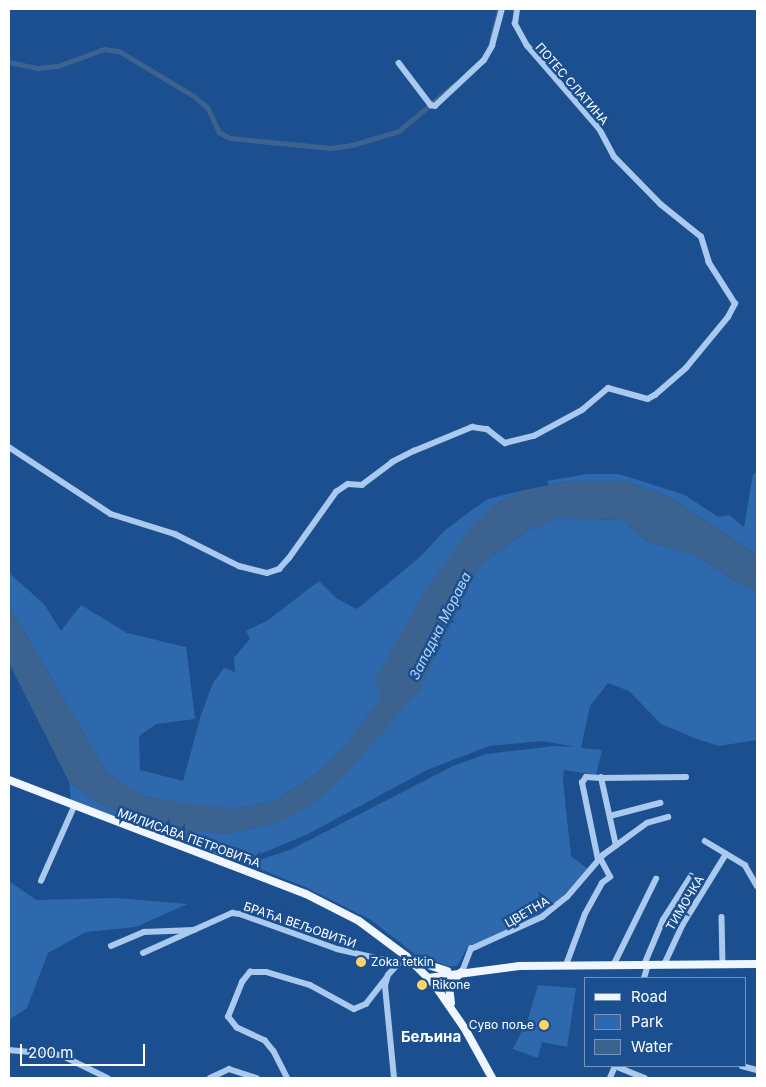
<!DOCTYPE html>
<meta charset="utf-8">
<style>
body{margin:0}
#map{position:relative;width:766px;height:1087px;overflow:hidden;background:#1b4f8f;font-family:Inter,sans-serif}
div>[style]{position:absolute}
[style*='--x']{left:calc(var(--x)*1px);top:calc(var(--y)*1px);width:calc(var(--w)*1px);rotate:calc(var(--a)*1deg)}
.green>*{inset:0;background:#2e69ad}
.water>*{inset:0;background:#3c6290}
.canal>*{height:4.5px;margin:-2.25px;padding:0 2.25px;transform-origin:2.25px;border-radius:2.25px;background:#3c6290}
.minor>*{height:5.5px;margin:-2.75px;padding:0 2.75px;transform-origin:2.75px;border-radius:2.75px;background:#a9c9ee}
.major>*{height:8px;margin:-4px;padding:0 4px;transform-origin:4px;border-radius:4px;background:#f0f6ff}
.dots>*{width:14px;height:14px;translate:-50% -50%;box-sizing:border-box;border:2px solid #1b4f8f;border-radius:50%}
span{translate:-50% -50%;white-space:nowrap;text-align:center;line-height:1.15;-webkit-text-stroke:5px #1b4f8f;paint-order:stroke}
.street-label{font-size:12px;color:#fff}
.poi-label{font-size:12px;color:#fff}
.left{translate:0 -50%;text-align:left}
.right{translate:-100% -50%;text-align:right}
.water-label{font-size:14px;color:#b5d3f5;font-style:italic}
.quarter-label{font-size:15px;color:#fff;font-weight:700}
.frame{position:absolute;inset:0;border:10px solid #fff;pointer-events:none}
.legend{position:absolute;left:584px;top:977px;width:162px;height:90px;box-sizing:border-box;background:#1b4f8f;border:1px solid #7695bc;margin:0;padding:6px 9px;list-style:none;font-size:15px;color:#fff}
.legend li{display:flex;align-items:center;gap:10px;height:25px}
.legend b{width:25px;border:1px solid #7695bc}
.scale{position:absolute;left:20px;top:1044px;width:125px;height:22px;box-sizing:border-box;border:2px solid #fff;border-top:0;padding-left:6px;font-size:15px;line-height:18px;white-space:nowrap;color:#fff;-webkit-text-stroke:4px #1b4f8f;paint-order:stroke}
</style>
<div id="map">
<div class="green">
<div style="clip-path:polygon(757px 472px,757px 555px,668px 496px,625px 481px,569px 481px,549px 485px,547px 481px,587px 474px,619px 474px,685px 495px,718px 517px,729px 515px,744px 527px,753px 474px)"></div>
<div style="clip-path:polygon(524px 490px,491px 507px,381px 699px,345px 746px,316px 774px,275px 801px,235px 809px,185px 804px,142px 796px,107px 773px,9px 605px,9px 573px,44px 604px,61px 631px,81px 605px,127px 633px,186px 647px,195px 719px,156px 724px,139px 736px,140px 770px,183px 781px,201px 715px,213px 683px,224px 668px,235px 672px,234px 658px,250px 639px,246px 631px,268px 620px,319px 581px,336px 598px,357px 609px,420px 557px,444px 531px,465px 515px,488px 499px)"></div>
<div style="clip-path:polygon(558px 518px,623px 520px,646px 541px,697px 556px,738px 583px,757px 591px,757px 740px,719px 746px,697px 739px,661px 724px,629px 691px,608px 683px,590px 706px,581px 748px,602px 750px,596px 775px,564px 770px,563px 781px,571px 856px,588px 869px,559px 900px,529px 921px,467px 948px,457px 966px,448px 966px,416px 955px,371px 920px,305px 887px,247px 864px,292px 849px,453px 766px,486px 754px,555px 746px,576px 747px,542px 741px,489px 746px,427px 770px,306px 835px,239px 863px,71px 801px,69px 782px,98px 802px,132px 818px,181px 830px,228px 834px,270px 824px,393px 718px,419px 690px,479px 566px,527px 531px)"></div>
<div style="clip-path:polygon(9px 881px,36px 900px,117px 898px,187px 904px,136px 927px,86px 932px,48px 953px,27px 1008px,9px 1020px)"></div>
<div style="clip-path:polygon(538px 985px,576px 988px,567px 1047px,542px 1042px,538px 1058px,513px 1049px,528px 1019px)"></div>
</div>
<div class="water">
<div style="clip-path:polygon(569px 481px,625px 481px,668px 496px,757px 555px,757px 591px,738px 583px,697px 556px,646px 541px,623px 520px,558px 518px,527px 531px,479px 566px,419px 690px,345px 775px,317px 801px,288px 819px,270px 824px,228px 834px,181px 830px,132px 818px,98px 802px,69px 782px,9px 663px,9px 605px,107px 773px,144px 797px,235px 809px,275px 801px,316px 774px,345px 746px,381px 699px,374px 681px,423px 594px,469px 529px,491px 507px,524px 490px)"></div>
</div>
<div class="canal">
<div style="--x:491;--y:41;--w:33;--a:-76"></div>
<div style="--x:9;--y:62;--w:30;--a:12"></div>
<div style="--x:38;--y:68;--w:20;--a:-6"></div>
<div style="--x:58;--y:66;--w:49;--a:-20.3"></div>
<div style="--x:104;--y:49;--w:15;--a:8"></div>
<div style="--x:119;--y:51;--w:87;--a:31"></div>
<div style="--x:194;--y:96;--w:18;--a:41"></div>
<div style="--x:208;--y:108;--w:26;--a:65"></div>
<div style="--x:219;--y:132;--w:13;--a:29"></div>
<div style="--x:230;--y:138;--w:101;--a:5.7"></div>
<div style="--x:331;--y:148;--w:21;--a:-8"></div>
<div style="--x:352;--y:145;--w:49;--a:-16.6"></div>
<div style="--x:399;--y:131;--w:72;--a:-39.9"></div>
</div>
<div class="minor">
<div style="--x:399;--y:63;--w:53;--a:52.7"></div>
<div style="--x:431;--y:105;--w:4;--a:14"></div>
<div style="--x:435;--y:106;--w:67;--a:-43.2"></div>
<div style="--x:484;--y:60;--w:16;--a:-60"></div>
<div style="--x:492;--y:46;--w:38;--a:-75"></div>
<div style="--x:9;--y:447;--w:122;--a:33.3"></div>
<div style="--x:111;--y:514;--w:67;--a:17.4"></div>
<div style="--x:175;--y:534;--w:72;--a:26.6"></div>
<div style="--x:239;--y:566;--w:29;--a:14"></div>
<div style="--x:267;--y:573;--w:13;--a:-18"></div>
<div style="--x:279;--y:569;--w:15;--a:-48"></div>
<div style="--x:289;--y:558;--w:81;--a:-54.5"></div>
<div style="--x:336;--y:492;--w:14;--a:-34"></div>
<div style="--x:348;--y:484;--w:14;--a:4"></div>
<div style="--x:362;--y:485;--w:38;--a:-37"></div>
<div style="--x:392;--y:462;--w:25;--a:-27"></div>
<div style="--x:414;--y:451;--w:63;--a:-22.5"></div>
<div style="--x:472;--y:427;--w:15;--a:8"></div>
<div style="--x:487;--y:429;--w:23;--a:38"></div>
<div style="--x:505;--y:443;--w:30;--a:-14"></div>
<div style="--x:534;--y:436;--w:55;--a:-28.4"></div>
<div style="--x:582;--y:410;--w:34;--a:-40"></div>
<div style="--x:608;--y:388;--w:41;--a:15.4"></div>
<div style="--x:648;--y:399;--w:8;--a:-30"></div>
<div style="--x:655;--y:395;--w:41;--a:-41.1"></div>
<div style="--x:686;--y:368;--w:66;--a:-50.5"></div>
<div style="--x:728;--y:317;--w:15;--a:-62"></div>
<div style="--x:735;--y:304;--w:49;--a:-122.4"></div>
<div style="--x:709;--y:263;--w:27;--a:-107"></div>
<div style="--x:701;--y:237;--w:51;--a:-141.3"></div>
<div style="--x:661;--y:205;--w:67;--a:-134.4"></div>
<div style="--x:614;--y:157;--w:32;--a:-118"></div>
<div style="--x:599;--y:129;--w:110;--a:-130.9"></div>
<div style="--x:527;--y:46;--w:25;--a:-119"></div>
<div style="--x:515;--y:24;--w:15;--a:-82"></div>
<div style="--x:610;--y:816;--w:52;--a:-14.6"></div>
<div style="--x:705;--y:841;--w:47;--a:31"></div>
<div style="--x:745;--y:865;--w:24;--a:60"></div>
<div style="--x:616;--y:846;--w:70;--a:-102.4"></div>
<div style="--x:601;--y:778;--w:85;--a:-0.7"></div>
<div style="--x:598;--y:860;--w:79;--a:-101.7"></div>
<div style="--x:582;--y:783;--w:7;--a:-56"></div>
<div style="--x:586;--y:777;--w:15;--a:4"></div>
<div style="--x:41;--y:881;--w:81;--a:-66"></div>
<div style="--x:722;--y:917;--w:47;--a:88.8"></div>
<div style="--x:111;--y:946;--w:36;--a:-23"></div>
<div style="--x:144;--y:932;--w:50;--a:-2.3"></div>
<div style="--x:194;--y:930;--w:42;--a:-24.1"></div>
<div style="--x:232;--y:913;--w:8;--a:7"></div>
<div style="--x:240;--y:914;--w:103;--a:19.8"></div>
<div style="--x:337;--y:949;--w:63;--a:12.9"></div>
<div style="--x:143;--y:953;--w:54;--a:-24.2"></div>
<div style="--x:566;--y:965;--w:54;--a:-69.6"></div>
<div style="--x:585;--y:914;--w:35;--a:-61"></div>
<div style="--x:602;--y:883;--w:10;--a:-37"></div>
<div style="--x:610;--y:877;--w:21;--a:-118"></div>
<div style="--x:644;--y:965;--w:49;--a:-67.1"></div>
<div style="--x:663;--y:920;--w:52;--a:-57.5"></div>
<div style="--x:664;--y:965;--w:45;--a:-65.1"></div>
<div style="--x:683;--y:924;--w:82;--a:-58.4"></div>
<div style="--x:613;--y:966;--w:97;--a:-63.7"></div>
<div style="--x:462;--y:972;--w:25;--a:-69"></div>
<div style="--x:471;--y:949;--w:78;--a:-24.3"></div>
<div style="--x:542;--y:917;--w:32;--a:-39"></div>
<div style="--x:567;--y:897;--w:55;--a:-49.4"></div>
<div style="--x:603;--y:855;--w:54;--a:-36"></div>
<div style="--x:647;--y:823;--w:22;--a:-16"></div>
<div style="--x:644;--y:978;--w:14;--a:-73"></div>
<div style="--x:9;--y:1050;--w:52;--a:5.5"></div>
<div style="--x:61;--y:1055;--w:52;--a:26.1"></div>
<div style="--x:615;--y:1066;--w:32;--a:22"></div>
<div style="--x:742;--y:1066;--w:16;--a:15"></div>
<div style="--x:210;--y:1078;--w:21;--a:-25"></div>
<div style="--x:229;--y:1069;--w:29;--a:18"></div>
<div style="--x:287;--y:1078;--w:30;--a:-117"></div>
<div style="--x:273;--y:1051;--w:13;--a:-129"></div>
<div style="--x:265;--y:1041;--w:31;--a:-155"></div>
<div style="--x:237;--y:1028;--w:14;--a:-129"></div>
<div style="--x:228;--y:1017;--w:38;--a:-68"></div>
<div style="--x:242;--y:982;--w:13;--a:-51"></div>
<div style="--x:250;--y:972;--w:16;--a:0"></div>
<div style="--x:266;--y:972;--w:46;--a:16.5"></div>
<div style="--x:310;--y:985;--w:50;--a:28.6"></div>
<div style="--x:354;--y:1009;--w:13;--a:-23"></div>
<div style="--x:366;--y:1004;--w:33;--a:-52"></div>
<div style="--x:394;--y:1078;--w:92;--a:-95.6"></div>
<div style="--x:385;--y:986;--w:11;--a:-75"></div>
<div style="--x:388;--y:975;--w:26;--a:-47"></div>
<div style="--x:610;--y:1078;--w:13;--a:-67"></div>
</div>
<div class="major">
<div style="--x:9;--y:780;--w:318;--a:21"></div>
<div style="--x:306;--y:894;--w:59;--a:27"></div>
<div style="--x:359;--y:921;--w:59;--a:36.7"></div>
<div style="--x:406;--y:956;--w:40;--a:45"></div>
<div style="--x:434;--y:984;--w:55;--a:55.4"></div>
<div style="--x:465;--y:1029;--w:56;--a:61.1"></div>
<div style="--x:413;--y:960;--w:36;--a:18"></div>
<div style="--x:428;--y:978;--w:92;--a:-7.5"></div>
<div style="--x:519;--y:966;--w:238;--a:-0.5"></div>
<div style="--x:451;--y:1003;--w:17;--a:-97"></div>
<div style="--x:449;--y:986;--w:18;--a:-49"></div>
</div>
<div class="dots">
<div style="left:361px;top:962px;background:#ffd166"></div>
<div style="left:422px;top:985px;background:#ffd166"></div>
<div style="left:544px;top:1025px;background:#ffd166"></div>
</div>
<div class="street-label">
<span style="left:572px;top:84px;rotate:49deg">ПОТЕС СЛАТИНА</span>
<span style="left:189px;top:838px;rotate:20deg">МИЛИСАВА ПЕТРОВИЋА</span>
<span style="left:685px;top:903px;rotate:-59deg">ТИМОЧКА</span>
<span style="left:527px;top:912px;rotate:-30deg">ЦВЕТНА</span>
<span style="left:300px;top:925px;rotate:19deg">БРАЋА ВЕЉОВИЋИ</span>
</div>
<div class="poi-label">
<span class="left" style="left:371px;top:962px">Zoka tetkin</span>
<span class="left" style="left:432px;top:985px">Rikone</span>
<span class="right" style="left:534px;top:1025px">Суво поље</span>
</div>
<div class="water-label">
<span style="left:440px;top:626px;rotate:-63deg">Западна Морава</span>
</div>
<div class="quarter-label">
<span style="left:431px;top:1037px">Бељина</span>
</div>
<div class="frame"></div>
<ul class="legend">
<li><b style="height:6px;background:#f0f6ff"></b>Road</li>
<li><b style="height:14px;background:#2e69ad"></b>Park</li>
<li><b style="height:14px;background:#3c6290"></b>Water</li>
</ul>
<div class="scale">200 m</div>
</div>
